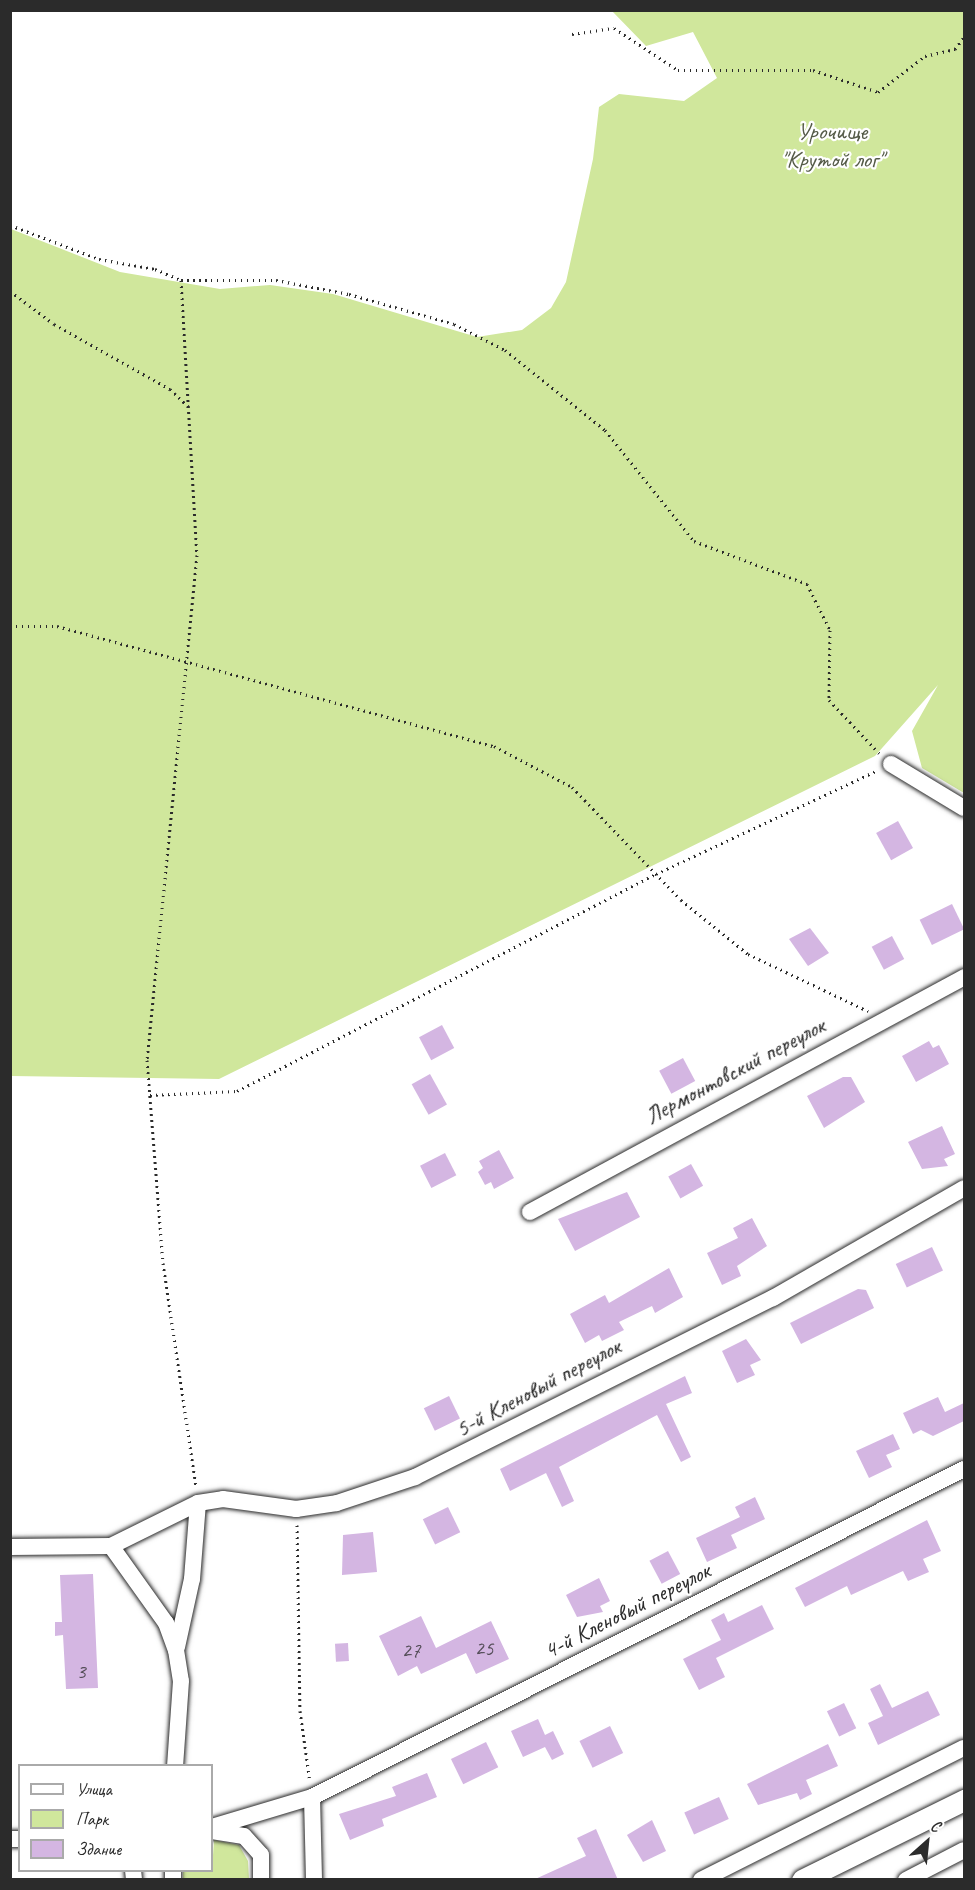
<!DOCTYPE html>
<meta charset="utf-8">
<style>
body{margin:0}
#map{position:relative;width:975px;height:1890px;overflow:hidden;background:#fff;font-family:Caveat,sans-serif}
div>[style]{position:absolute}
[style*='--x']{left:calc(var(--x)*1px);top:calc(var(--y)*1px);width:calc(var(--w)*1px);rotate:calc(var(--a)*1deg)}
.green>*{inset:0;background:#d0e79c}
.building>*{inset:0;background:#d4b6e2;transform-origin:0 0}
.path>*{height:3px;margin-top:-1.5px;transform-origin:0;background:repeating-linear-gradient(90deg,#2b2b2b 0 1.5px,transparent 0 6px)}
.roads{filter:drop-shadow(0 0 2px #2b2b2b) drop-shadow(0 0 2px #2b2b2b)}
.minor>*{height:16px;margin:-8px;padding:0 8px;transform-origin:8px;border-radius:8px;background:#fff}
.major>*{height:21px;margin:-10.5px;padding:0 10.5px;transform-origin:10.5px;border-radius:10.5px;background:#fff}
span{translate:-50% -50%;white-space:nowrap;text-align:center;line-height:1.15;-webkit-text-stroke:4.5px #fff;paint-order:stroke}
.number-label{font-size:21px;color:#554e59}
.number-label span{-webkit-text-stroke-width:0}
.park-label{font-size:24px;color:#545a47}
.street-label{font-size:24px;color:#2b2b2b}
.frame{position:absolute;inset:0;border:12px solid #2b2b2b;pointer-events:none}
.legend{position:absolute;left:18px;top:1764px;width:195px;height:108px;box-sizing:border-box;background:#fff;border:2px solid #aaa;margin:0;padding:8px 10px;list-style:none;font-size:18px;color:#2b2b2b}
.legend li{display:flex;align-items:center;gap:12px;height:30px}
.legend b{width:30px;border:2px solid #aaa}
.north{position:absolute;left:897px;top:1812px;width:60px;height:60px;-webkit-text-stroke:4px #fff;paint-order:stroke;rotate:27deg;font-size:16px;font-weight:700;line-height:24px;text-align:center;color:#2b2b2b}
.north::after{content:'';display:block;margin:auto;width:21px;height:27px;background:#2b2b2b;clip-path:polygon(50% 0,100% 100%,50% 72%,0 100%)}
</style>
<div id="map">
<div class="green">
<div style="clip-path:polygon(612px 11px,964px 11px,964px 793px,922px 768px,912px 731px,938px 685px,875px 756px,219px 1079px,11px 1076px,11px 229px,120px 272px,220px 289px,270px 285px,333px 294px,477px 337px,522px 330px,551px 308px,566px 282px,593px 159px,599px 107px,619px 94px,684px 101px,717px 78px,693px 32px,646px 46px)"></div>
<div style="clip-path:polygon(214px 1840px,239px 1845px,248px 1861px,249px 1879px,183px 1879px,183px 1871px,212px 1870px)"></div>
</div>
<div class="building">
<div style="left:898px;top:821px;width:31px;height:25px;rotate:61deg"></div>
<div style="left:952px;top:904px;width:28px;height:36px;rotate:64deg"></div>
<div style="clip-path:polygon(810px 928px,829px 953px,808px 966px,789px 939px)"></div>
<div style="left:892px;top:936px;width:26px;height:23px;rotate:62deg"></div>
<div style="left:442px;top:1025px;width:26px;height:26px;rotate:62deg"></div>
<div style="clip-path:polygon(929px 1041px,933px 1048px,939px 1045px,949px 1064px,916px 1082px,902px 1056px)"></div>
<div style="left:683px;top:1058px;width:26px;height:27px;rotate:62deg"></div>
<div style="left:430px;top:1074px;width:35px;height:21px;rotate:61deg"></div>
<div style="clip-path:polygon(843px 1077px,851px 1077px,865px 1102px,824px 1128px,807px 1096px)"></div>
<div style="clip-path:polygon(942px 1126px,955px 1154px,944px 1159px,948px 1166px,922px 1169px,908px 1142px)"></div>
<div style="clip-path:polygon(499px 1150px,514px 1178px,494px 1189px,491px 1182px,485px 1185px,478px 1172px,483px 1168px,479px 1161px)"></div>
<div style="left:445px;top:1153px;width:25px;height:28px;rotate:63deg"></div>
<div style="left:691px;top:1164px;width:25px;height:26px;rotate:61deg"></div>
<div style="clip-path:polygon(627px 1192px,640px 1217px,575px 1251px,558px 1219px)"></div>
<div style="clip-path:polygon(752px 1218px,767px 1246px,737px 1266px,741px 1276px,722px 1285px,707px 1253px,738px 1238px,733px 1228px)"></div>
<div style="left:932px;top:1247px;width:26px;height:40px;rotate:65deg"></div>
<div style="clip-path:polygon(669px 1268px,683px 1297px,655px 1313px,652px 1306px,619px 1322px,624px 1330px,602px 1341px,599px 1335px,585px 1343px,570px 1314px,605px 1295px,609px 1303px)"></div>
<div style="clip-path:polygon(858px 1289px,866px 1290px,874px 1308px,801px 1344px,790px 1323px)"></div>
<div style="clip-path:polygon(746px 1339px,761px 1360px,750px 1365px,755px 1375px,737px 1383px,722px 1351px)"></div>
<div style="clip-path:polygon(685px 1376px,692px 1393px,666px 1404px,691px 1457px,681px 1462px,657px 1415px,559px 1467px,574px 1501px,562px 1507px,546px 1473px,510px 1491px,500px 1469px)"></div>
<div style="left:449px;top:1396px;width:25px;height:28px;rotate:64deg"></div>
<div style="clip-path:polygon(938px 1397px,945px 1412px,964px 1403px,964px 1421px,933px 1436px,921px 1430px,913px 1434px,903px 1413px)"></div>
<div style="clip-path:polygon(893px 1434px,900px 1449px,886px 1455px,892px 1467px,869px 1478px,856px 1451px)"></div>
<div style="clip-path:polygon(755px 1497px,765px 1519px,731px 1535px,737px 1548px,707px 1562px,696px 1538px,740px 1517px,735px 1507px)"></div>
<div style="left:448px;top:1507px;width:28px;height:28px;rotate:64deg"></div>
<div style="clip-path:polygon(927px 1520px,941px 1551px,923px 1559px,929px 1572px,908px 1581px,903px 1571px,851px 1595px,847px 1586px,805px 1607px,795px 1588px)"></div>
<div style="clip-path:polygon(373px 1532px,377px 1572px,342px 1575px,343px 1535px)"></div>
<div style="left:668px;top:1551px;width:26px;height:21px;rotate:62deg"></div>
<div style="clip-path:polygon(93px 1574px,98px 1688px,66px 1689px,63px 1635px,55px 1636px,55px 1622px,62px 1622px,60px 1575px)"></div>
<div style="clip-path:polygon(599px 1578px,610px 1601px,600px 1606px,603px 1612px,577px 1617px,566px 1595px)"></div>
<div style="clip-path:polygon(762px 1605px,774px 1629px,716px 1658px,725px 1677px,699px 1690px,683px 1659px,721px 1640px,711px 1620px,724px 1613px,728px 1622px)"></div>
<div style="clip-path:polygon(421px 1616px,436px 1648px,491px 1621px,509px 1659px,476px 1674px,466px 1653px,421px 1674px,417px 1666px,398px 1676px,379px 1636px)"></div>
<div style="left:348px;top:1643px;width:18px;height:13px;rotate:87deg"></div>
<div style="clip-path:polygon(880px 1684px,892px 1708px,928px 1691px,940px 1715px,878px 1745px,868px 1723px,883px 1716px,870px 1689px)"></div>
<div style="left:844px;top:1703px;width:28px;height:19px;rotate:64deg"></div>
<div style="clip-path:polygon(538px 1719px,545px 1735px,553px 1731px,564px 1754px,552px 1760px,545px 1747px,523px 1757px,511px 1731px)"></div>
<div style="left:610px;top:1726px;width:30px;height:34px;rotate:64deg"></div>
<div style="left:486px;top:1742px;width:28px;height:39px;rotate:64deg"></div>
<div style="clip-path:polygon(828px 1744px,838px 1766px,806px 1780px,812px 1794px,800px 1800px,797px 1793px,758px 1805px,747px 1784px)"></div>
<div style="clip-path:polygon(427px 1773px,437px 1797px,382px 1819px,384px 1826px,350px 1840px,339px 1814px,396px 1796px,392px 1787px)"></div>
<div style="left:719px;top:1797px;width:24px;height:38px;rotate:66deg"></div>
<div style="clip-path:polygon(652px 1820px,666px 1851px,643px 1862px,627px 1835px)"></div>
<div style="clip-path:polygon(596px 1829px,618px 1880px,533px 1880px,586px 1856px,577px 1838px)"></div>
</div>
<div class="path">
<div style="--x:572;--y:34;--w:42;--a:-8.1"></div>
<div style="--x:614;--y:28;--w:77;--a:33.3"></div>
<div style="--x:678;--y:70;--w:135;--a:0"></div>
<div style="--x:813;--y:70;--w:69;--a:18.7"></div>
<div style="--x:878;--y:92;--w:59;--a:-37.5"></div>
<div style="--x:925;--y:56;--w:31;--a:-13"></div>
<div style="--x:955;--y:49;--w:15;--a:-53"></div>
<div style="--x:10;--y:225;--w:95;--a:20.9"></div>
<div style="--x:99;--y:259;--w:57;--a:10.1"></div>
<div style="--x:155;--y:269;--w:28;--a:23"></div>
<div style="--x:181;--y:280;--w:95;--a:0"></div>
<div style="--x:276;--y:280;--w:74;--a:10.9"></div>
<div style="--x:349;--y:294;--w:109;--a:15.9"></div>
<div style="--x:454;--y:324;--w:57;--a:27"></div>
<div style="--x:505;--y:350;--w:128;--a:38.7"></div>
<div style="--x:605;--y:430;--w:142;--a:51.3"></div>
<div style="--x:694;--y:541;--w:121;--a:20.8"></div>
<div style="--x:807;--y:584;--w:51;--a:63.4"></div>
<div style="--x:830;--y:630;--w:70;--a:90.8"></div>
<div style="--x:829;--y:700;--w:73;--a:46.7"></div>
<div style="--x:181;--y:280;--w:275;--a:86.7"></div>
<div style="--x:197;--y:555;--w:507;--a:95.65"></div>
<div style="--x:147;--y:1060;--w:204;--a:85.5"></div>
<div style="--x:163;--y:1263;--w:226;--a:81.6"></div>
<div style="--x:10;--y:291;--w:55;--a:36.9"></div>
<div style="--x:54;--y:324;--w:133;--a:29.3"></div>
<div style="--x:170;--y:389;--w:28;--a:44"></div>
<div style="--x:10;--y:626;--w:47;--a:0"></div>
<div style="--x:57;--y:626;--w:453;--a:15.4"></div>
<div style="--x:494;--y:746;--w:88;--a:27.7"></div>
<div style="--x:572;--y:787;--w:157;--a:46"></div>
<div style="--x:681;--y:900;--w:86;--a:38.9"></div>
<div style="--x:748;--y:954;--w:133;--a:25.4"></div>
<div style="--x:150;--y:1095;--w:87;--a:-2.6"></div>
<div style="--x:237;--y:1091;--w:472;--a:-27.4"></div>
<div style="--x:656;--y:874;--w:245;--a:-25.1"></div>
<div style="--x:297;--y:1525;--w:186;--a:89.1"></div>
<div style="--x:300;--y:1711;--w:72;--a:82"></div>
</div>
<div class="roads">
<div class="minor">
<div style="--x:891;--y:764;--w:85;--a:31.1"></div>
<div style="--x:530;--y:1212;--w:494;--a:-28.4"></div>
<div style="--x:111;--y:1546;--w:95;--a:54.5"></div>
<div style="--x:166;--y:1623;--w:29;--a:70"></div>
<div style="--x:176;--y:1650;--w:31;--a:81"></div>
<div style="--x:181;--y:1681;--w:85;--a:94"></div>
<div style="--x:10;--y:1547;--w:101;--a:-0.6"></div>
<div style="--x:111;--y:1546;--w:97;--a:-26.3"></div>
<div style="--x:198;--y:1503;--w:25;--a:-9"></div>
<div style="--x:223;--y:1499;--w:74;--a:7.8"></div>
<div style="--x:296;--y:1509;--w:41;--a:-8.3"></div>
<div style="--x:337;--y:1503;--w:82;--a:-18.4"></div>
<div style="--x:415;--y:1477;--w:400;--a:-26.6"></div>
<div style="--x:773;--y:1298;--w:220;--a:-29.9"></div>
<div style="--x:177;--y:1647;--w:70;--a:-77.6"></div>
<div style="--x:192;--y:1579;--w:76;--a:-85.5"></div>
<div style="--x:312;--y:1797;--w:83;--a:88.6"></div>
<div style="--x:212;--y:1827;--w:104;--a:-16.7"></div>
<div style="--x:312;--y:1797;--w:730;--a:-26.71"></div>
<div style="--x:212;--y:1831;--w:32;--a:9"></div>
<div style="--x:244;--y:1836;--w:25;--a:48"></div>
<div style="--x:261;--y:1855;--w:25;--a:90"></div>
<div style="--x:10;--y:1839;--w:10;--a:0"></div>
<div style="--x:133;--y:1870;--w:10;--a:84"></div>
<div style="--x:173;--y:1870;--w:10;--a:90"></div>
<div style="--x:701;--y:1880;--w:294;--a:-26.7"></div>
<div style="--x:906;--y:1880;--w:65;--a:-27.3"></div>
</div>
<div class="major">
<div style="--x:802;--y:1880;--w:181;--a:-26.3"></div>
</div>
</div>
<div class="number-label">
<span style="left:484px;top:1648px">25</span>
<span style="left:411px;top:1650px">27</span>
<span style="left:81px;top:1671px">3</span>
</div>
<div class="park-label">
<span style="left:832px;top:146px">Урочище<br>"Крутой лог"</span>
</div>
<div class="street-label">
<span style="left:735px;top:1071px;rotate:-28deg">Лермонтовский переулок</span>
<span style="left:538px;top:1388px;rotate:-28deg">5-й Кленовый переулок</span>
<span style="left:627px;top:1611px;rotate:-27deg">4-й Кленовый переулок</span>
</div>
<div class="frame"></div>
<ul class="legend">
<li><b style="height:8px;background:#fff"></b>Улица</li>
<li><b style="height:16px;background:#d0e79c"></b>Парк</li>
<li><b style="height:16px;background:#d4b6e2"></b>Здание</li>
</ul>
<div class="north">С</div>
</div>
